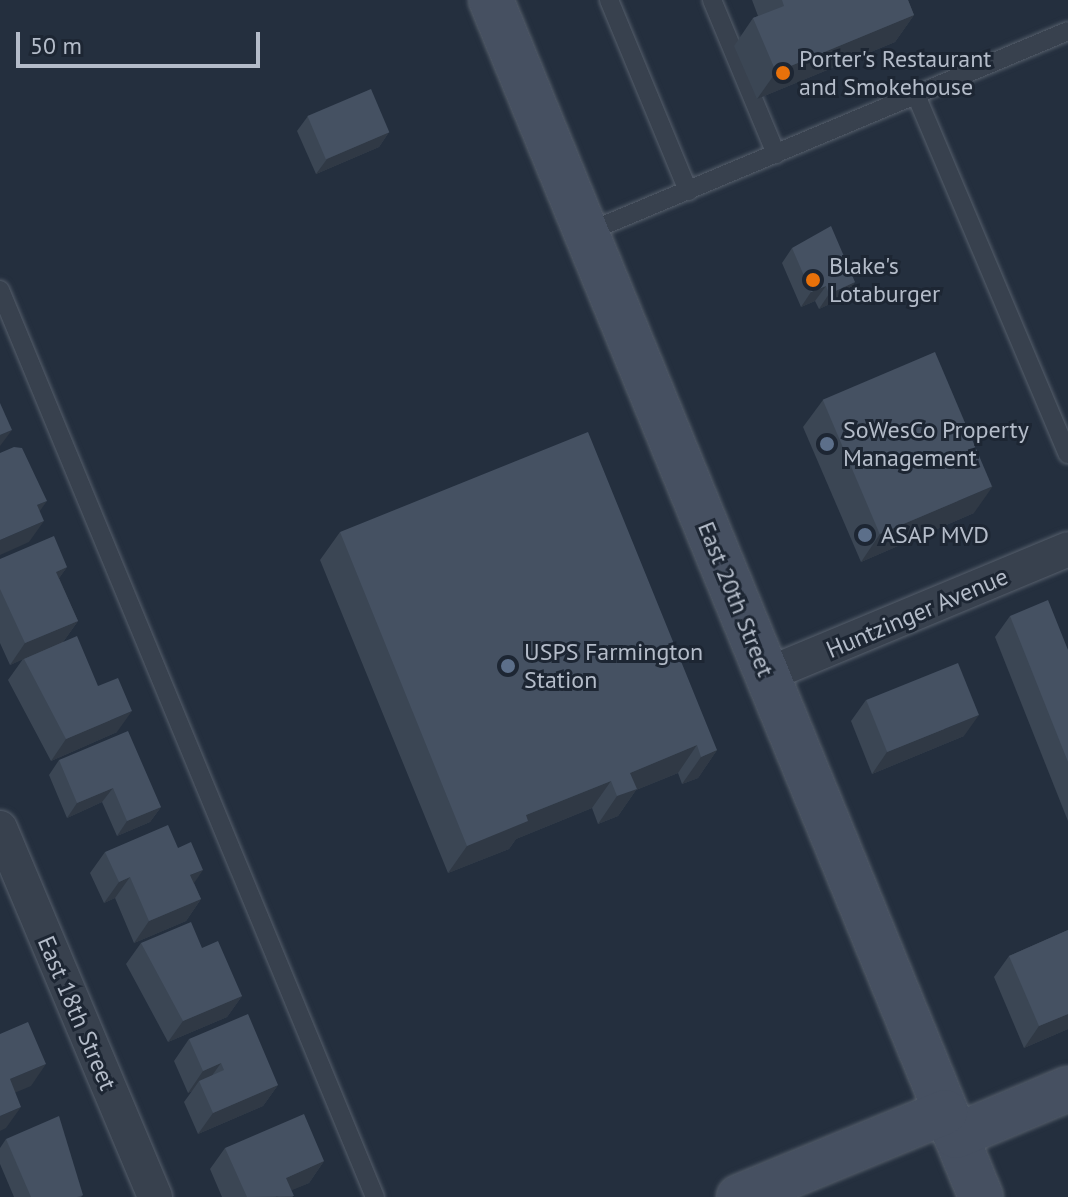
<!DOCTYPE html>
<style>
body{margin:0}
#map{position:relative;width:1068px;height:1197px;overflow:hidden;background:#242f3e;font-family:"PT Sans",sans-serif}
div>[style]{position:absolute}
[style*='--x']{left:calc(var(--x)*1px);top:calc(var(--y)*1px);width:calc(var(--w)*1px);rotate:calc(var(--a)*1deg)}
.roads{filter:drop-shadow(0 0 2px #565f6c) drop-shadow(0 0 2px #565f6c)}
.lane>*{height:18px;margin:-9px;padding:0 9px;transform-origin:9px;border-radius:9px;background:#38414e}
.street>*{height:34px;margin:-17px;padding:0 17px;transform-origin:17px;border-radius:17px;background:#38414e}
.secondary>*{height:44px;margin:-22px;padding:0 22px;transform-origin:22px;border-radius:22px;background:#465061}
.wall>*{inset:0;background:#3b4654}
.shaded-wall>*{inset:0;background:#303945}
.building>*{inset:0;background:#455162;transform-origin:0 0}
.dots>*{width:22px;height:22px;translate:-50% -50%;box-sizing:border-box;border:4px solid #1d2633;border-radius:50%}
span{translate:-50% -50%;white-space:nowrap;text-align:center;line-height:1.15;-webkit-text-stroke:6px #1d2633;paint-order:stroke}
.poi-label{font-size:24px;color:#b4bcc9}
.left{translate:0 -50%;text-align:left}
.street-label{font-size:24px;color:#b4bcc9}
.scale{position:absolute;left:16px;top:32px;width:244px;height:36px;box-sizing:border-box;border:4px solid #b4bcc9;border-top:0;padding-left:10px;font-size:24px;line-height:28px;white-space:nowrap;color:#b4bcc9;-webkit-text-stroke:6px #1d2633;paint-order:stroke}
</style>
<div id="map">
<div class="roads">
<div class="lane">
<div style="--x:609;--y:0;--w:207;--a:67.5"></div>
<div style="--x:712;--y:0;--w:167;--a:67.4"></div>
<div style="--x:916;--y:95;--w:390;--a:67.1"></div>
<div style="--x:588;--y:232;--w:520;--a:-22.72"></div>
<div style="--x:0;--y:290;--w:981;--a:67.54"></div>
</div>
<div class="street">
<div style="--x:766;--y:675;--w:327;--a:-22.6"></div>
<div style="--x:0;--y:828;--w:400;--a:67.2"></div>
</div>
<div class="secondary">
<div style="--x:491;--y:0;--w:1293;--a:67.74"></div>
<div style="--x:956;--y:1136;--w:121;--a:-22.8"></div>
<div style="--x:739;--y:1197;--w:223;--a:-22.4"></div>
</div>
</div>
<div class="wall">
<div style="clip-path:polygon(752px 0,908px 0,914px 15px,895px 42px,757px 99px,734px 46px,753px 18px,758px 16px)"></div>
<div style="clip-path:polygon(308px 116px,389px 132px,379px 147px,316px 174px,297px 131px)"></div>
<div style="clip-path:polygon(792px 248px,855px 282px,845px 297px,819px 309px,815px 301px,801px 307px,782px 263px)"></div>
<div style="clip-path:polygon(823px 400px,974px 513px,861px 562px,803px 427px)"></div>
<div style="clip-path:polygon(340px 532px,717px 750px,698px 778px,682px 784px,678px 773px,636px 790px,618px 816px,598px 824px,592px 808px,516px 839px,509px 849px,448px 873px,320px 560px)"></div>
<div style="clip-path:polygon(0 559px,67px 567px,59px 578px,78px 621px,63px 642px,117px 732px,51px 761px,8px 680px,23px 659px,10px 665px,0 643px)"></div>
<div style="clip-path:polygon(1010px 616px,1068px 650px,1068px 821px,995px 637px)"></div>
<div style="clip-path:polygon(866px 700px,964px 736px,872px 774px,851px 721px)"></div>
<div style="clip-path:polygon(59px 760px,161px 807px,150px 822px,117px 836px,102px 802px,67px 818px,49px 775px)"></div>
<div style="clip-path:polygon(105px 852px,194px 883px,201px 899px,186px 921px,134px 943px,115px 898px,104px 903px,90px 873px)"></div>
<div style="clip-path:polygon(1068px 930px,1068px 1029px,1024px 1048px,994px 977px,1009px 956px)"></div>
<div style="clip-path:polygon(141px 943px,202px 948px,242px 996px,227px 1017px,168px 1042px,126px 964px)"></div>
<div style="clip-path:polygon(189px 1039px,278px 1085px,263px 1106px,198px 1134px,184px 1102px,192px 1091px,188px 1093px,174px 1061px)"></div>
<div style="clip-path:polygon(6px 1139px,83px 1195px,81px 1197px,14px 1197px,0 1164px,0 1148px)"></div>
<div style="clip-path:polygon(225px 1148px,324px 1161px,309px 1183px,291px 1190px,293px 1197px,222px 1197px,210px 1169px)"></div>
</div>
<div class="shaded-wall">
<div style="clip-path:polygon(914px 15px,895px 42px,757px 99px,776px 72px)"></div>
<div style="clip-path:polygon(389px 132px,379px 147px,316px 174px,327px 159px)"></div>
<div style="clip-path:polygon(855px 282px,845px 297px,819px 309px,829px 294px)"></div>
<div style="clip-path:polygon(826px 286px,815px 301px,801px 307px,811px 292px)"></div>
<div style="clip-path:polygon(12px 430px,0 446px,0 435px)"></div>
<div style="clip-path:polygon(993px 486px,974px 513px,861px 562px,880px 534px)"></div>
<div style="clip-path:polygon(47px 501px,32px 522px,37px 505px)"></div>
<div style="clip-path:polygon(44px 521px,29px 542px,0 555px,0 540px)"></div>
<div style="clip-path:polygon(67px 567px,52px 588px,56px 572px)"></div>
<div style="clip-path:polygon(78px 621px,63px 642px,10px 665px,25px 643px)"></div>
<div style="clip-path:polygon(132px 711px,117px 732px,51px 761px,66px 739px)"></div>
<div style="clip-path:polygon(979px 715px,964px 736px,872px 774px,887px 752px)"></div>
<div style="clip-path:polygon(697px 745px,678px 773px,636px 790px,618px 816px,598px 824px,617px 796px,630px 773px)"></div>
<div style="clip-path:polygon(717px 750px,698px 778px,682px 784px,701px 757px)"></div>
<div style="clip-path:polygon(611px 781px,592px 808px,516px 839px,509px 849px,448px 873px,467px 846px,526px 815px)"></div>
<div style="clip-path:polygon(113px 788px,102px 802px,67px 818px,77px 803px)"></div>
<div style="clip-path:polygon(161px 807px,150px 822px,117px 836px,127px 821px)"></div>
<div style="clip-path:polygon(203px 870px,188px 892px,190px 875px)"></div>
<div style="clip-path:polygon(130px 877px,115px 898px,104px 903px,119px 882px)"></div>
<div style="clip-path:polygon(201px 899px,186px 921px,134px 943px,149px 921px)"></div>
<div style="clip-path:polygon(242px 996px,227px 1017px,168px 1042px,183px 1021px)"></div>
<div style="clip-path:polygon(1068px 1014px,1068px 1029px,1024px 1048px,1039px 1026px)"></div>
<div style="clip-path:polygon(221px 1063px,206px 1084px,199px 1081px,192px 1091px,188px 1093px,203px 1071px)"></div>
<div style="clip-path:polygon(46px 1064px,31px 1086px,0 1099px,10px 1079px)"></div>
<div style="clip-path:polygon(278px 1085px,263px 1106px,198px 1134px,213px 1113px)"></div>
<div style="clip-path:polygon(21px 1107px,6px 1128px,0 1131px,0 1116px)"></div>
<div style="clip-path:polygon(324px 1161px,309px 1183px,276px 1197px,286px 1178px)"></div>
</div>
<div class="building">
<div style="clip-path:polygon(782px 0,908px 0,914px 15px,776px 72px,753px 18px,784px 6px)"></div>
<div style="left:371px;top:89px;width:47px;height:69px;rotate:67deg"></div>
<div style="clip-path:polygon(831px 226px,855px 282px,829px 294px,826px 286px,811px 292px,792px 248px)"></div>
<div style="left:935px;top:352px;width:146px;height:122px;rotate:67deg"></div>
<div style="clip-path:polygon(0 403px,12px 430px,0 435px)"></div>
<div style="clip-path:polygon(588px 432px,717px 750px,701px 757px,697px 745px,630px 773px,637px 789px,617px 796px,611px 781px,526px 815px,528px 821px,467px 846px,340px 532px)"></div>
<div style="clip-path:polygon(14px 447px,22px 448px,47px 501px,37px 505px,44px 521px,0 540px,0 453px)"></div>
<div style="clip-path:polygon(54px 536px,67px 567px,56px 572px,78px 621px,25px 643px,0 589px,0 559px)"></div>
<div style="clip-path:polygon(1048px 600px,1068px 650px,1068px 762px,1010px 616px)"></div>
<div style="clip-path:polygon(77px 636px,98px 686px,118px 678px,132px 711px,66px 739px,24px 659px)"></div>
<div style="left:958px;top:663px;width:56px;height:99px;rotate:68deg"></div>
<div style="clip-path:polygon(128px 731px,161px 807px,127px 821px,113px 788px,77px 803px,59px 760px)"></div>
<div style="clip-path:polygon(168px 825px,178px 848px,191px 842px,203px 870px,190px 875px,201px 899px,149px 921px,130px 877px,119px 882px,105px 852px)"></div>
<div style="clip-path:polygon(191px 922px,202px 948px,218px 941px,242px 996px,183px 1021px,141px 943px)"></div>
<div style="clip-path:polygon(1068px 930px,1068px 1014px,1039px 1026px,1009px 956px)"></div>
<div style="clip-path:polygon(248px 1014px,278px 1085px,213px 1113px,199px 1081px,224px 1070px,221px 1063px,203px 1071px,189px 1039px)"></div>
<div style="clip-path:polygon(28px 1022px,46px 1064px,10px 1079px,21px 1107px,0 1116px,0 1034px)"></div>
<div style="clip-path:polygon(304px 1114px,324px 1161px,286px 1178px,294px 1196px,247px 1197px,225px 1148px)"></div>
<div style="clip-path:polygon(59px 1116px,83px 1195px,77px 1197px,31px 1197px,6px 1139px)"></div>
</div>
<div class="dots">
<div style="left:783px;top:73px;background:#e8710a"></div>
<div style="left:813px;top:280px;background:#e8710a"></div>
<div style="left:827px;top:444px;background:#5c6f8a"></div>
<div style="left:865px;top:535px;background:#5c6f8a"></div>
<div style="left:508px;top:666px;background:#5c6f8a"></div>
</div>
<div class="poi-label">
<span class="left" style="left:799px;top:73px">Porter's Restaurant<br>and Smokehouse</span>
<span class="left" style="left:829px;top:280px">Blake's<br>Lotaburger</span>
<span class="left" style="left:843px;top:444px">SoWesCo Property<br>Management</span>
<span class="left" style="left:881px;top:535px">ASAP MVD</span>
<span class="left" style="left:524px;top:666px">USPS Farmington<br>Station</span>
</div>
<div class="street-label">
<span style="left:736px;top:599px;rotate:68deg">East 20th Street</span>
<span style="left:917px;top:613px;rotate:-23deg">Huntzinger Avenue</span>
<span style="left:77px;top:1013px;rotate:67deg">East 18th Street</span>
</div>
<div class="scale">50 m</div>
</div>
